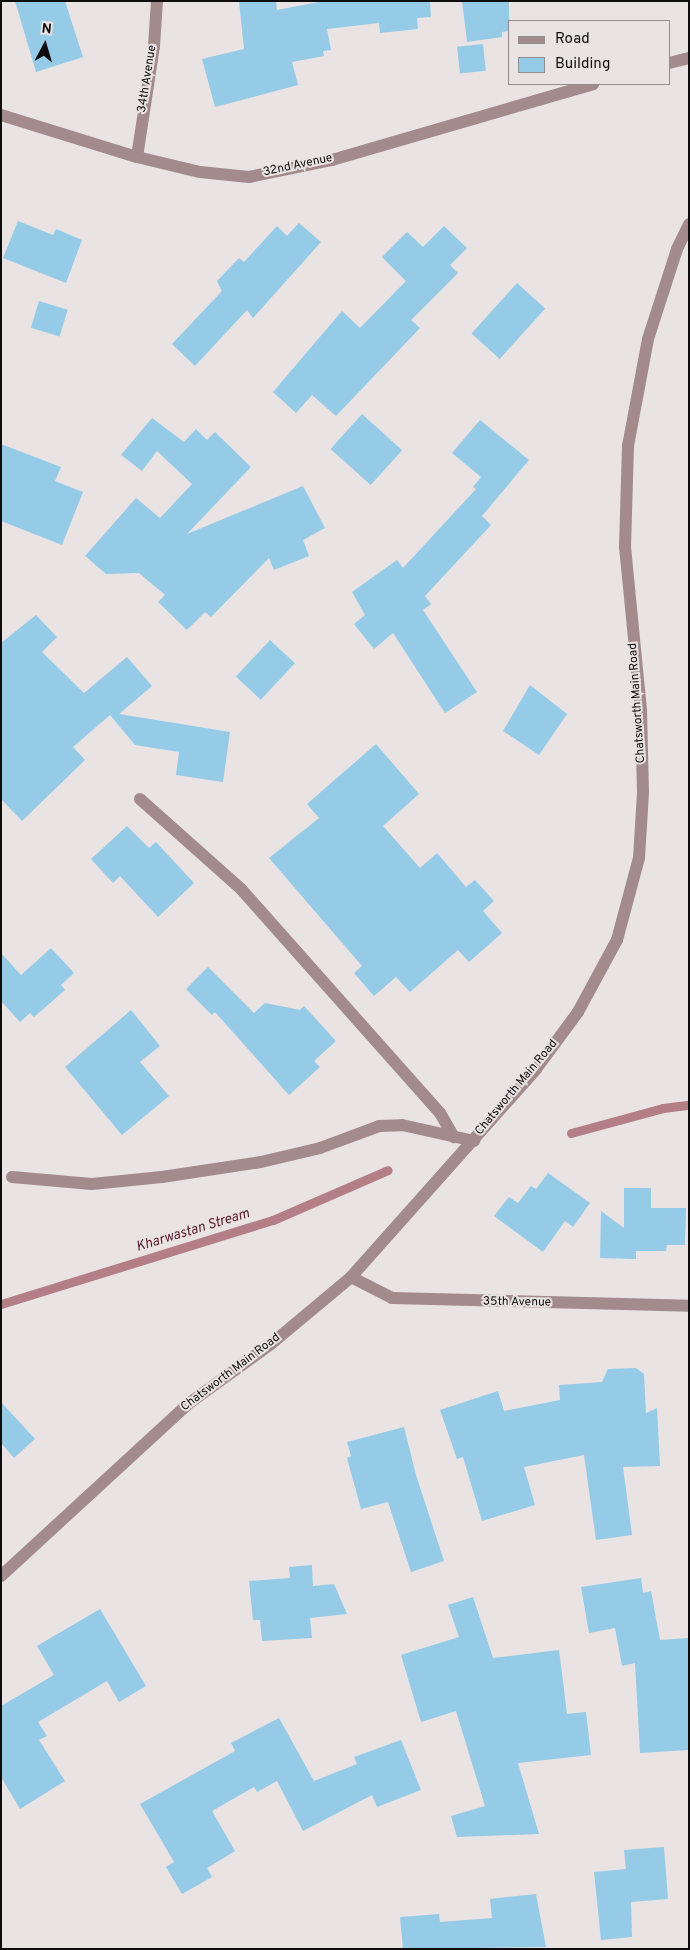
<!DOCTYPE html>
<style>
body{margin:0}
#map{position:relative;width:690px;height:1950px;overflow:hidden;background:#e9e3e4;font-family:Overpass,sans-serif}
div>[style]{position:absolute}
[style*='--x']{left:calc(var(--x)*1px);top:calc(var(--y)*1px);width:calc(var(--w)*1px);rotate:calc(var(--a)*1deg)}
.stream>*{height:9px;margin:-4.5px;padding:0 4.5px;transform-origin:4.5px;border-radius:4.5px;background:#b47e87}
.building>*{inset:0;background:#95cbe6;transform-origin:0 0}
.minor>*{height:12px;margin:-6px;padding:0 6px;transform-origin:6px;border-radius:6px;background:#a38a8d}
span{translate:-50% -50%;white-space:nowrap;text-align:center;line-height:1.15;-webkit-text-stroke:4px #e9e3e4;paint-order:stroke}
.street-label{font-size:12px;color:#0f0c0d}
.water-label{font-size:14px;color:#5b192a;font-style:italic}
.frame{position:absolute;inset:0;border:2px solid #0f0c0d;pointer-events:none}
.legend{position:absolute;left:508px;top:20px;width:162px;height:65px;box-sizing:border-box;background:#e9e3e4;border:1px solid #928d8e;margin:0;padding:6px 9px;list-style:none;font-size:15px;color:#0f0c0d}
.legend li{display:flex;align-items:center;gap:10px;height:25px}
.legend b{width:25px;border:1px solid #928d8e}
.north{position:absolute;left:20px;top:20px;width:50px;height:50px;-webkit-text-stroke:4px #e9e3e4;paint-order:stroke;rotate:6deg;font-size:14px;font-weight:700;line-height:20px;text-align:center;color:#0f0c0d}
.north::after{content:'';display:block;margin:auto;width:18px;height:22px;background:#0f0c0d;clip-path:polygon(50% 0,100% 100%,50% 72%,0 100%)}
</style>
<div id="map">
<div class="stream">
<div style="--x:571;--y:1133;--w:95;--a:-15.2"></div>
<div style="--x:663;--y:1108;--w:26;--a:-7"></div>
<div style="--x:1;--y:1304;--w:285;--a:-17.2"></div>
<div style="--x:273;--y:1220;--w:125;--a:-23.5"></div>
</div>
<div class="building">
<div style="clip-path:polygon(15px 1px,65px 1px,83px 57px,36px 72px)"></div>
<div style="clip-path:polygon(239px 1px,276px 1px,277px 10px,324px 1px,430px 1px,431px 17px,417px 18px,418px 29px,380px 33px,379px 23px,327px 29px,331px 50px,323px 51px,324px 56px,292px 62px,298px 85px,215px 107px,202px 59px,244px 49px)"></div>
<div style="clip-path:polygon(462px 1px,509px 1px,509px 31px,502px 32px,502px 37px,467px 42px)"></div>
<div style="left:483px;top:44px;width:27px;height:26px;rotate:84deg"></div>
<div style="clip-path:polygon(18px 221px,53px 235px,56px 229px,82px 240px,66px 283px,3px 258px)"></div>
<div style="clip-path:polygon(299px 223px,321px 242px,253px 318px,247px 310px,195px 366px,172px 344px,222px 291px,217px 281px,239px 258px,244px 262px,277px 226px,287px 236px)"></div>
<div style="clip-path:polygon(444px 226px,467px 248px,450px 265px,458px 273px,411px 320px,420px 328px,336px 416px,312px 395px,296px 413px,273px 392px,342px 311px,360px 328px,406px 281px,382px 257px,407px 232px,423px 247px)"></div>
<div style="left:517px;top:283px;width:38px;height:68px;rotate:42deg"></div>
<div style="left:39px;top:301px;width:30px;height:28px;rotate:17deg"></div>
<div style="left:362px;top:414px;width:54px;height:47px;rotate:42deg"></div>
<div style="clip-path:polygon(152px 418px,184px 442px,196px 429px,207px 440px,215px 432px,251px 467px,187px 534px,303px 486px,325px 528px,303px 540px,309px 556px,274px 570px,269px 558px,211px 617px,205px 612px,187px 630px,158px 602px,165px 595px,139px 573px,106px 574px,85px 556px,136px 498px,160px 518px,192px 484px,157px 451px,142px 471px,121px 455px)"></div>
<div style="clip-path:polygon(480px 420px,529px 460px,482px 516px,491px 525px,425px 596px,431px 604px,423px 610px,477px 692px,445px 713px,393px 633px,374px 649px,354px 624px,365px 615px,352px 592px,397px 560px,403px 568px,476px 489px,473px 487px,481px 477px,452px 453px)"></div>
<div style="clip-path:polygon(1px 444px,61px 467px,55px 481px,83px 492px,62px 545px,1px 521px)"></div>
<div style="clip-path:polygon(36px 615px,57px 637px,42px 652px,84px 693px,127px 657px,152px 686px,119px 714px,230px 732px,223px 782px,176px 775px,179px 752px,135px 745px,110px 715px,73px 747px,85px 760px,22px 821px,1px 799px,1px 643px)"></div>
<div style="left:270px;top:640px;width:34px;height:50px;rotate:43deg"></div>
<div style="clip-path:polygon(530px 685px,567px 714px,539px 755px,503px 731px)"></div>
<div style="clip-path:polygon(376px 744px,419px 794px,383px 826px,420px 868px,437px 853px,466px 887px,475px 880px,494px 901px,483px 911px,502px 933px,469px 962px,458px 950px,410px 992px,396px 977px,374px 996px,354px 973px,362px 966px,269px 858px,319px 818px,307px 804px)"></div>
<div style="clip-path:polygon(127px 826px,149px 848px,156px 842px,194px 883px,158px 917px,120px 876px,113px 883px,91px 859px)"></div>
<div style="clip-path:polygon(51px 948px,74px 973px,61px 985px,65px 990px,34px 1017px,30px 1013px,20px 1022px,1px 1001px,1px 953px,21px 975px)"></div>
<div style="clip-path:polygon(208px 967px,254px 1013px,265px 1003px,300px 1010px,304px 1006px,336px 1041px,314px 1061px,320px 1067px,289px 1095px,215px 1012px,212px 1015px,186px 989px)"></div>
<div style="clip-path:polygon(131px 1010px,160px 1046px,140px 1062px,169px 1096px,122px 1135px,65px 1067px)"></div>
<div style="clip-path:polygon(548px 1173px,590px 1203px,573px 1227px,565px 1221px,543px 1252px,494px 1216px,509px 1197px,518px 1203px,531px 1186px,536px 1189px)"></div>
<div style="clip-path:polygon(624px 1188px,651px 1188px,651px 1208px,686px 1208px,685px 1245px,667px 1245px,666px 1251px,636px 1251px,636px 1259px,600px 1258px,601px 1211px,624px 1228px)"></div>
<div style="clip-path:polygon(636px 1368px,644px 1374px,646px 1413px,657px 1408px,660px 1466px,623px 1467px,632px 1535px,596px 1540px,584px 1455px,524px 1467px,535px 1505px,482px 1521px,463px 1457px,457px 1459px,440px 1410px,498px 1391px,504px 1411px,560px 1400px,559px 1385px,602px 1382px,608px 1369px)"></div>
<div style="clip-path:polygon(1px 1402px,35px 1439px,14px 1458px,1px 1443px)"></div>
<div style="clip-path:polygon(404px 1427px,416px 1475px,444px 1561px,411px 1572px,388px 1502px,361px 1509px,347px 1458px,351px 1456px,347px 1442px)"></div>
<div style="clip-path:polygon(312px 1565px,313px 1586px,334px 1584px,347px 1614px,310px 1618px,312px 1638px,262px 1641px,260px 1620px,253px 1620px,249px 1581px,290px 1578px,289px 1567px)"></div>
<div style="clip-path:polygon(641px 1578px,643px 1593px,651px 1591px,660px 1640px,689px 1638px,689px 1750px,640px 1753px,635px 1663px,622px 1666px,615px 1628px,589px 1633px,581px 1587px)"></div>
<div style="clip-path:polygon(473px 1597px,493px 1658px,559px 1650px,567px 1714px,586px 1712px,591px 1755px,518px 1763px,539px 1834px,457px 1837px,451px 1816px,485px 1806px,456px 1711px,421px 1722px,401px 1655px,459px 1637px,448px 1605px)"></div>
<div style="clip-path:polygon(100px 1609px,146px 1686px,119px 1702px,107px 1681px,38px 1722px,47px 1736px,39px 1740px,65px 1781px,20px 1809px,1px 1777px,1px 1706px,54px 1675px,37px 1646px)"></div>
<div style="clip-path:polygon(279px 1718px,314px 1781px,357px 1764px,354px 1757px,401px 1740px,421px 1790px,377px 1807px,372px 1795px,303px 1831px,277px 1781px,257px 1792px,254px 1787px,212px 1811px,235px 1851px,207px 1868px,212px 1877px,182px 1894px,166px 1867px,174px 1862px,140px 1804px,235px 1751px,231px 1743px)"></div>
<div style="clip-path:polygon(664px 1847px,668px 1899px,631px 1902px,632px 1937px,601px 1940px,594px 1872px,626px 1869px,624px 1850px)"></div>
<div style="clip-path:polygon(536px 1894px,546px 1947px,403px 1949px,400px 1917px,439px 1914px,440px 1922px,492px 1918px,490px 1899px)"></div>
</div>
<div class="minor">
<div style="--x:669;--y:63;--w:21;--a:-14"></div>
<div style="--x:1;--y:115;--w:142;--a:17.2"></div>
<div style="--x:137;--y:157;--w:65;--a:13.4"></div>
<div style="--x:200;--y:172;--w:49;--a:5.8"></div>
<div style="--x:249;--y:177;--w:85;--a:-11.6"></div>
<div style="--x:332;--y:160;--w:272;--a:-16.2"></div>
<div style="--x:137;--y:157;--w:112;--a:-81.3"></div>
<div style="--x:154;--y:46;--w:45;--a:-86.2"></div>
<div style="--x:140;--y:799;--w:135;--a:41.7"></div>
<div style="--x:241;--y:889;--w:300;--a:48.4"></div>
<div style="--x:440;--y:1113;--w:28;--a:60"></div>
<div style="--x:12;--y:1177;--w:80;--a:5"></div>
<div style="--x:92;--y:1184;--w:70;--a:-5.7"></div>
<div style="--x:162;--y:1177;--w:100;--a:-8.6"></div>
<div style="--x:261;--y:1162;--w:61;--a:-13.3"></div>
<div style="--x:320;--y:1148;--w:63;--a:-20.4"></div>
<div style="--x:379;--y:1126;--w:23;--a:-2"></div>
<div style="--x:402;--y:1125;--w:74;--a:12.5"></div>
<div style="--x:351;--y:1277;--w:46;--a:27.1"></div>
<div style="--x:392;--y:1298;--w:297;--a:1.5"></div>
<div style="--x:1;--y:1576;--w:254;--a:-42.6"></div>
<div style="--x:188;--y:1404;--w:102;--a:-35.9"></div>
<div style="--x:271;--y:1344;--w:104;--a:-39.9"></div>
<div style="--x:351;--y:1277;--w:278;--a:-48.3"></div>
<div style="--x:536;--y:1069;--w:71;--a:-53.6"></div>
<div style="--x:578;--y:1012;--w:82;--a:-61.6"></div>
<div style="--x:617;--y:940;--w:85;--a:-75"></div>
<div style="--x:639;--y:858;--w:66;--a:-86.5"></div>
<div style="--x:643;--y:792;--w:82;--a:-91.4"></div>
<div style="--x:641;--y:710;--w:164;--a:-95.6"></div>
<div style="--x:625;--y:547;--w:101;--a:-88.3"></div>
<div style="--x:628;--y:446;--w:109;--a:-79.4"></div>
<div style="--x:648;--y:339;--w:95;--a:-72.1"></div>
<div style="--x:677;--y:249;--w:28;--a:-64"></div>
</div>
<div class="street-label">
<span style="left:148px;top:79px;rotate:-81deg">34th Avenue</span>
<span style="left:298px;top:166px;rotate:-12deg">32nd Avenue</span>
<span style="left:638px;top:703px;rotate:-94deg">Chatsworth Main Road</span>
<span style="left:517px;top:1088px;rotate:-50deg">Chatsworth Main Road</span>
<span style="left:517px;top:1303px;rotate:1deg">35th Avenue</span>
<span style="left:231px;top:1373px;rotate:-37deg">Chatsworth Main Road</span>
</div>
<div class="water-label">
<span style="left:193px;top:1231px;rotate:-17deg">Kharwastan Stream</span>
</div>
<div class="frame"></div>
<ul class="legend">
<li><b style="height:6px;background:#a38a8d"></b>Road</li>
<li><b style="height:14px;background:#95cbe6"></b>Building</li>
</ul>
<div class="north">N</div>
</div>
